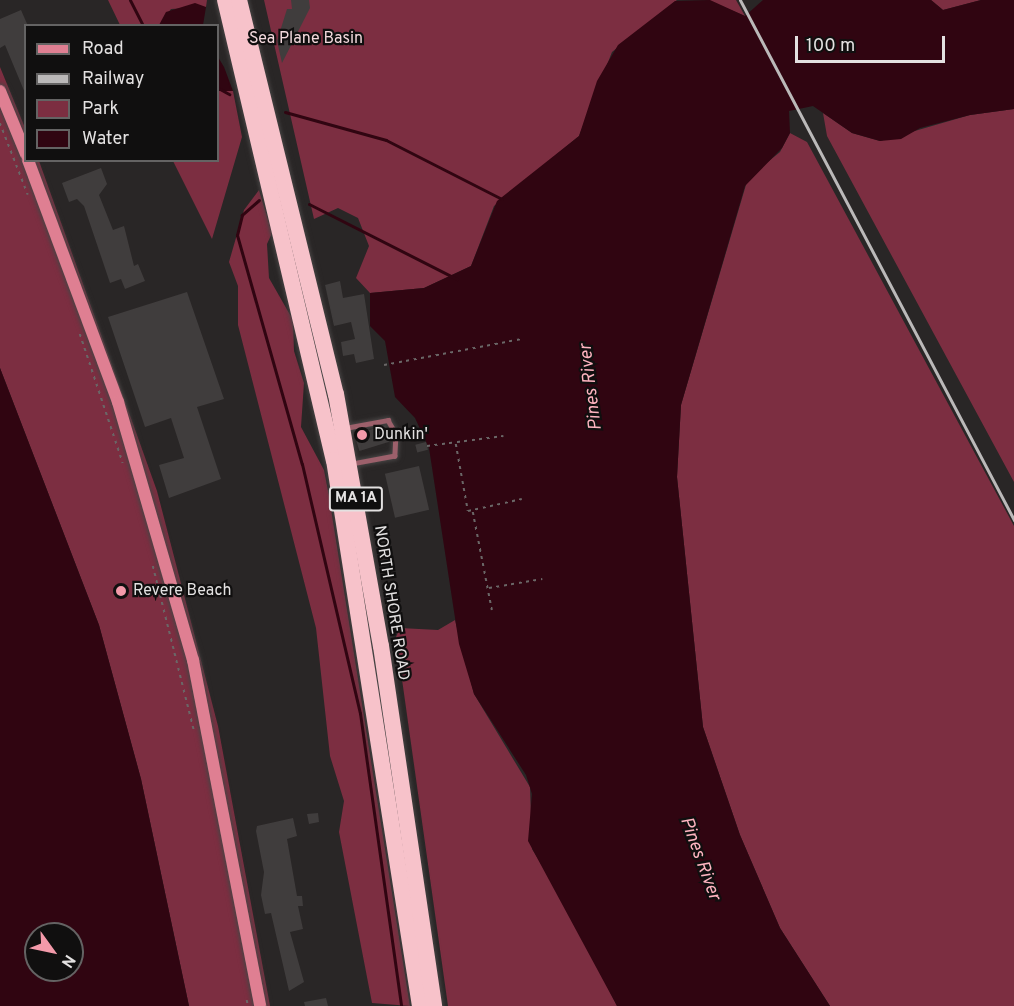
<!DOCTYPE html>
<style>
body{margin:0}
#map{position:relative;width:1014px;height:1006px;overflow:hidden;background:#292626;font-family:Overpass,sans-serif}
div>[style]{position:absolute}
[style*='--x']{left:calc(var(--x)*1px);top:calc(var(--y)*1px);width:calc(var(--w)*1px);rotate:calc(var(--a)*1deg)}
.green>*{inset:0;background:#7c2e41}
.water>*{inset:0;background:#300511}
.stream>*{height:3px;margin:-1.5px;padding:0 1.5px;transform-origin:1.5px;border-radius:1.5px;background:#300511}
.building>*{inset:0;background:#403d3d;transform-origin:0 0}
.path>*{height:1.5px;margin-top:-0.75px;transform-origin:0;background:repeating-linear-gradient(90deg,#6a6767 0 3px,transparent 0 7.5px)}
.roads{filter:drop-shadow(0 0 2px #474444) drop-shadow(0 0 2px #474444)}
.service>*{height:4.5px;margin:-2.25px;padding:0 2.25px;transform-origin:2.25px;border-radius:2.25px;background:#9c606b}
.secondary>*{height:12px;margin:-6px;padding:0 6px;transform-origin:6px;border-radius:6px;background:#df7f92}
.trunk>*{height:16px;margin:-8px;padding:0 8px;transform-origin:8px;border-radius:8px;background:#f7c2ca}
.rail>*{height:3px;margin:-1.5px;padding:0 1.5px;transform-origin:1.5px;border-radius:1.5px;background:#bbb9b9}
.dots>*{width:16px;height:16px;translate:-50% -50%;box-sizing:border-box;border:3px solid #100f0f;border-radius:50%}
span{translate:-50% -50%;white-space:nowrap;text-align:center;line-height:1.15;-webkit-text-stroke:4.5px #100f0f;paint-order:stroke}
.shield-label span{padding:2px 4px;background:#100f0f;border:2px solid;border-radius:4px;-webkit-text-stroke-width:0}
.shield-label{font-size:15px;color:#e3e1e1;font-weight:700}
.park-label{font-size:16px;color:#f3d9dd}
.poi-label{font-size:16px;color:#e3e1e1}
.left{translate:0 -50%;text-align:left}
.street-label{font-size:16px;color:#e3e1e1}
.water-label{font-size:18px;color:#feb4c0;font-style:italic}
.legend{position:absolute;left:24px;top:24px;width:195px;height:138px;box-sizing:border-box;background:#100f0f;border:2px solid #646363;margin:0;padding:8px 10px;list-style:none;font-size:18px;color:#e3e1e1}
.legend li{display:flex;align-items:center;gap:12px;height:30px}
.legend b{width:30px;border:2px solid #646363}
.north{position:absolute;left:24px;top:922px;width:60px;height:60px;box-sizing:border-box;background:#100f0f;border:2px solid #646363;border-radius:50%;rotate:123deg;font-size:16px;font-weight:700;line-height:24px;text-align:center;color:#e3e1e1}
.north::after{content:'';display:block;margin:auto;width:21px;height:27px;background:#f39aaa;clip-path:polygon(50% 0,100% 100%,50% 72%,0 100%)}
.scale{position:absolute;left:795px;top:36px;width:150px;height:27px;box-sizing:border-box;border:3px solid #e3e1e1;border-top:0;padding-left:8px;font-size:18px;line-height:21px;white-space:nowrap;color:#e3e1e1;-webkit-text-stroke:4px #100f0f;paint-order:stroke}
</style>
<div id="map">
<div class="green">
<div style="clip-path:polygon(108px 0,207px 0,206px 7px,171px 9px,159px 26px,120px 25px)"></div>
<div style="clip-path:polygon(264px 0,677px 0,612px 52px,579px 136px,494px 206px,471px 266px,424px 288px,370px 293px,356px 278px,369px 246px,358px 218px,338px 208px,314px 219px)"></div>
<div style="clip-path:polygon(707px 0,736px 0,745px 16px)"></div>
<div style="clip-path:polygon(931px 0,981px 0,943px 10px)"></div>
<div style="clip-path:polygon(0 67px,25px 128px,26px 160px,39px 161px,157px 491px,218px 726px,270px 1006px,189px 1006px,141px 779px,99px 625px,0 368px)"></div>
<div style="clip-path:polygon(218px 91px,233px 91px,242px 137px,212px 239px,173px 161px,218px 160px)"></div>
<div style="clip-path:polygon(1014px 109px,1014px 482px,827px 136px,823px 113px,852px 133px,880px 141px,970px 115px)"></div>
<div style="clip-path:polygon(790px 133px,807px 142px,1014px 526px,1014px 1006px,830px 1006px,780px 928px,740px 835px,703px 727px,677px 477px,681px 405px,748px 178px,780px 152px)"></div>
<div style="clip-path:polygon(259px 190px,272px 233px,267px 244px,269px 278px,293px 320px,294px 351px,304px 383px,301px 427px,324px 470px,329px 496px,410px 1006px,372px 1003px,339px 832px,344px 801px,330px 756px,316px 628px,238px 325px,238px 286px,229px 262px,244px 210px)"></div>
<div style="clip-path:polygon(455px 620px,474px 694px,530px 787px,532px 849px,573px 916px,617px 1006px,448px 1006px,396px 637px,400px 628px,438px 630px)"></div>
</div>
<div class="water">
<div style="clip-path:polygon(710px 0,745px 16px,763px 0,931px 0,943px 10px,981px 0,1014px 0,1014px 109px,970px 115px,920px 128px,901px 139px,880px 141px,852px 133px,813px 106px,789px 111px,790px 133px,782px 148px,745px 186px,681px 405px,677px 477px,703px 727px,740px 835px,780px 928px,830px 1006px,617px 1006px,528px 841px,532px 794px,526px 775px,474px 694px,459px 644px,429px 448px,415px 418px,395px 397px,385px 341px,370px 326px,370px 293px,424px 288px,471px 266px,497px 201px,579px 136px,597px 81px,618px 45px,675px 1px)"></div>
<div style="clip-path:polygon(195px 3px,206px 7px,203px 25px,159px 25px,166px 12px)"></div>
<div style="clip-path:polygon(218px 57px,224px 67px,233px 91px,218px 91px)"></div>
<div style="clip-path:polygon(evenodd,0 368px,99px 625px,141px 779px,189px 1006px,0 1006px,0 368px,36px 934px,72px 934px,72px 970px,36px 970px,36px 934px)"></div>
</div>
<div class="stream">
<div style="--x:130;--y:0;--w:29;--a:63"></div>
<div style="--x:218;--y:88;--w:13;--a:29"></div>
<div style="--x:285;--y:112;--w:105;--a:15.5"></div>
<div style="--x:386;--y:140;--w:130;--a:27"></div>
<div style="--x:259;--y:200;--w:23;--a:139"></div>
<div style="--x:242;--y:215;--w:21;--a:104"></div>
<div style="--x:237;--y:235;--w:238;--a:74.2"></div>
<div style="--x:302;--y:464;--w:256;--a:76.9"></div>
<div style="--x:360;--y:713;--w:296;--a:82"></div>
<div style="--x:309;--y:204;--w:166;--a:26.9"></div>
</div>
<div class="building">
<div style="clip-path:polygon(291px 0,309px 0,310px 8px,282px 63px,277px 41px,287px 9px,292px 9px)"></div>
<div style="clip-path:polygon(21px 10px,28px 26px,25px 93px,5px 45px,0 48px,0 19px)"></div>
<div style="clip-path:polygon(101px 168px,107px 184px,99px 195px,113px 230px,124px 226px,134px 266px,138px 264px,145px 281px,125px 289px,121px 279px,110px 283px,84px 206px,77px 199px,69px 202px,62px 183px)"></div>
<div style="clip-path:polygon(340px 281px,343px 298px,364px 294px,374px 359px,356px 363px,354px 354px,343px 356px,341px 342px,355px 339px,351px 322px,334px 326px,325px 285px)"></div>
<div style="clip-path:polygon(187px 292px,224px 399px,197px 407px,221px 479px,169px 498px,159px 465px,184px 458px,171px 418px,145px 427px,108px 317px)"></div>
<div style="left:386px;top:425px;width:17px;height:33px;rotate:73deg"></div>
<div style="left:426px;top:442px;width:8px;height:11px;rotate:76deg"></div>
<div style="left:419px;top:466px;width:45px;height:35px;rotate:77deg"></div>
<div style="clip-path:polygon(318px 813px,319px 822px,309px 824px,307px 814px)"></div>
<div style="clip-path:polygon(293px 818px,297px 836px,287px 839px,297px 896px,302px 896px,303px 906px,298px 906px,303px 929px,290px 932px,304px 982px,289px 991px,271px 913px,265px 914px,261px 895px,264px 872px,256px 831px,257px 826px)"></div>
<div style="clip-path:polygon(326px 998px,328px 1006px,305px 1006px,304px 1002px)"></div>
</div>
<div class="path">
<div style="--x:0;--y:123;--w:77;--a:68.7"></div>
<div style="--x:80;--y:334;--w:136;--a:71.6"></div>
<div style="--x:384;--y:365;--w:140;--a:-10.7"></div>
<div style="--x:456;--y:444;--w:68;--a:79.8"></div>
<div style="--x:468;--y:511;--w:55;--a:-12.5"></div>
<div style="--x:427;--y:446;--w:77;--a:-7.5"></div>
<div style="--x:473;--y:512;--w:100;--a:79"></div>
<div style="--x:153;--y:566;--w:169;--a:76"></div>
<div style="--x:489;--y:588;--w:54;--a:-9.6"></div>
<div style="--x:247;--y:1000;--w:6;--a:81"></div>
</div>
<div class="roads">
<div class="service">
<div style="--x:345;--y:428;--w:44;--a:-10.5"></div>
<div style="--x:388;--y:420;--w:16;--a:60"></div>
<div style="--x:396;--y:434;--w:22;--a:93"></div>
<div style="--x:395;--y:456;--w:44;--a:169.5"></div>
</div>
<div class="secondary">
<div style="--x:0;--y:91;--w:68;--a:67.6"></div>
<div style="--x:28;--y:160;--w:258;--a:69.6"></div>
<div style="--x:118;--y:402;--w:269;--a:73.8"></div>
<div style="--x:193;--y:660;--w:352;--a:79"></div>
</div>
<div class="trunk">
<div style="--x:225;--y:0;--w:473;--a:76.7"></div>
<div style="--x:334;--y:460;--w:553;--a:81.05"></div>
<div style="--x:239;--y:0;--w:406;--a:76.2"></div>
<div style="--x:336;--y:394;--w:256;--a:79.9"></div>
<div style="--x:381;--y:646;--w:364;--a:81.6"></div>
</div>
</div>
<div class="rail">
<div style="--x:740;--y:0;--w:588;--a:62.21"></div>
</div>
<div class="dots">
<div style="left:362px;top:435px;background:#f39aaa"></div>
<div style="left:121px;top:591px;background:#f39aaa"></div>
</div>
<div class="shield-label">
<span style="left:356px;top:499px">MA 1A</span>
</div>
<div class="park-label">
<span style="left:306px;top:39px">Sea Plane Basin</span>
</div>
<div class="poi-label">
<span class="left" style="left:374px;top:435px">Dunkin'</span>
<span class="left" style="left:133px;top:591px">Revere Beach</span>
</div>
<div class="street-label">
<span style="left:391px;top:603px;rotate:81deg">NORTH SHORE ROAD</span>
</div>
<div class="water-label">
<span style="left:592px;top:387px;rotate:-97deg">Pines River</span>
<span style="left:699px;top:859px;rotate:70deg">Pines River</span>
</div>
<ul class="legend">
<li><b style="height:8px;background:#df7f92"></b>Road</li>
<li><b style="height:8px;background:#bbb9b9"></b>Railway</li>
<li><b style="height:16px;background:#7c2e41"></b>Park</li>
<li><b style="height:16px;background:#300511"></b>Water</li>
</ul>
<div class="north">N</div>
<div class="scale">100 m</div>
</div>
